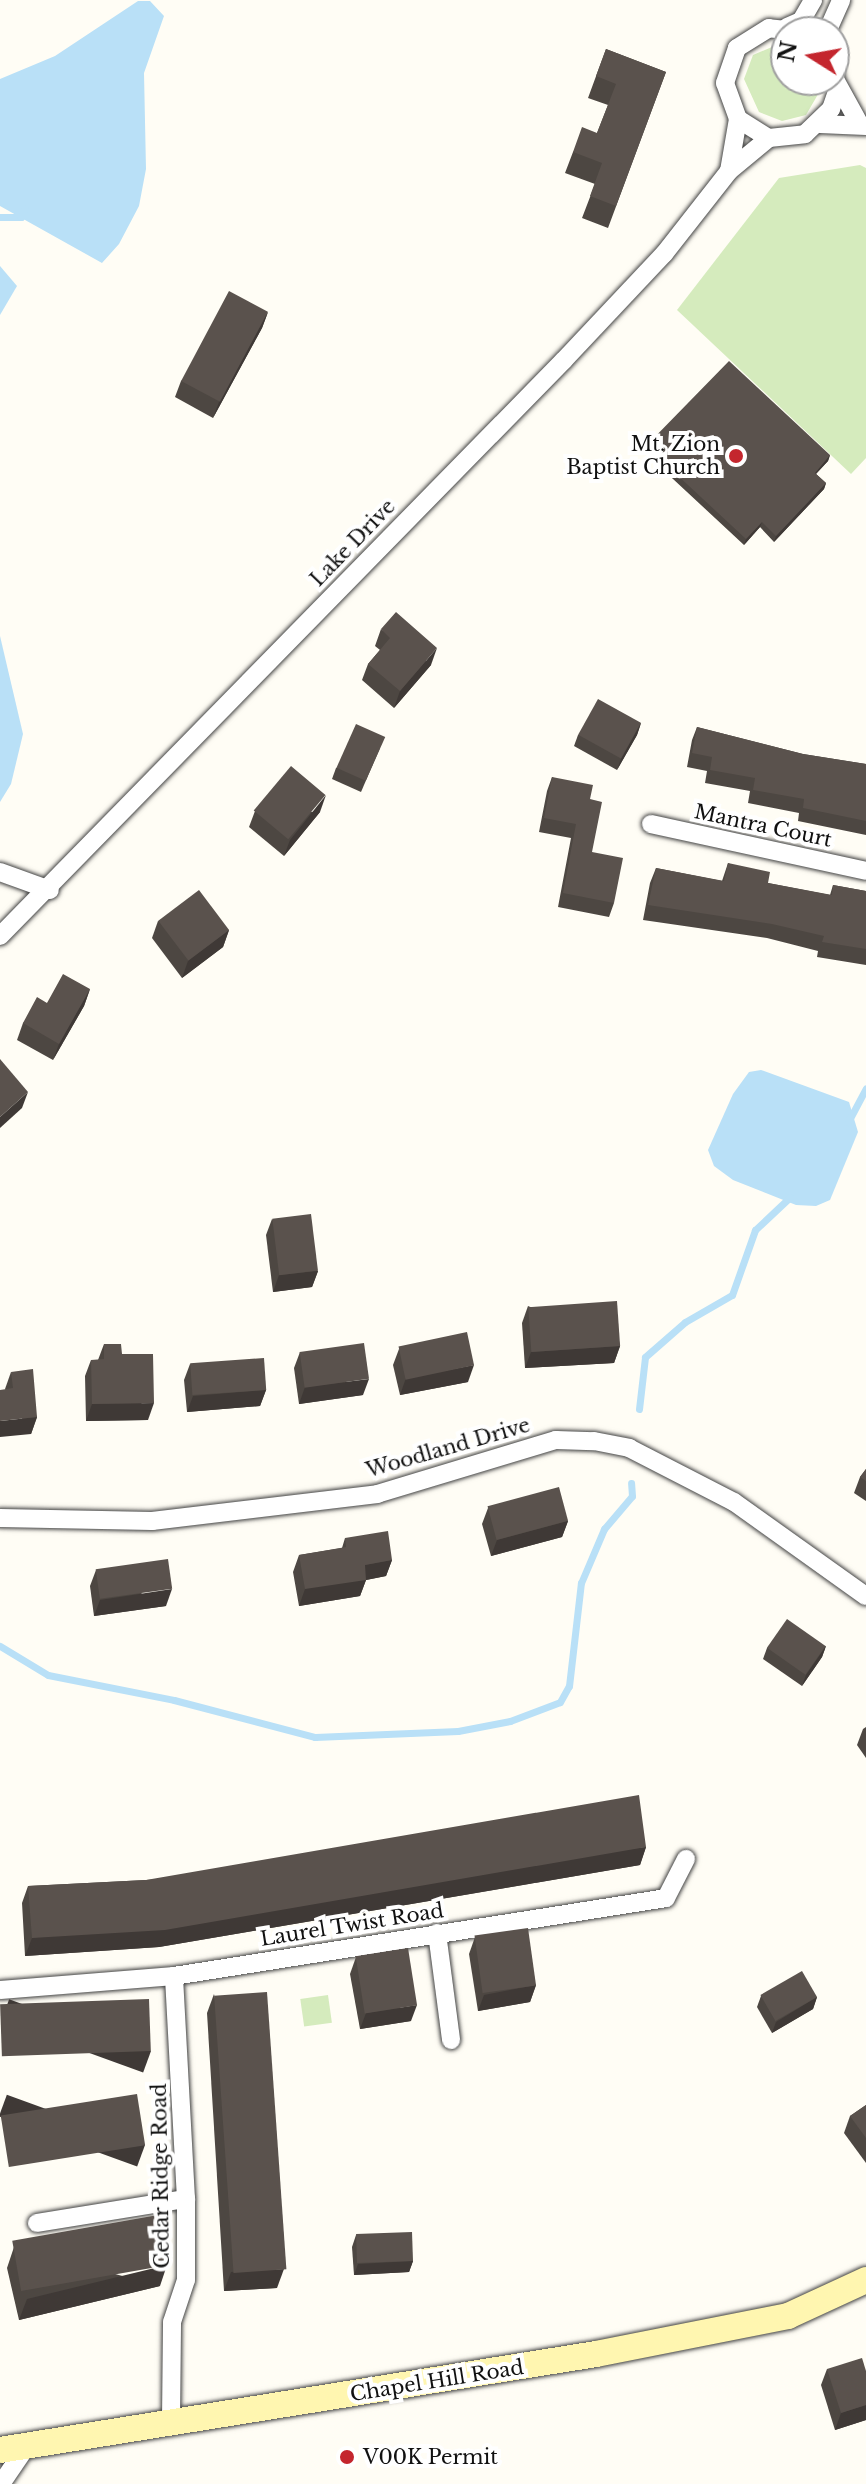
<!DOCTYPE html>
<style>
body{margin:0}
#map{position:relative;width:866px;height:2484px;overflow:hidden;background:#fffdf5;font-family:"Libre Baskerville",serif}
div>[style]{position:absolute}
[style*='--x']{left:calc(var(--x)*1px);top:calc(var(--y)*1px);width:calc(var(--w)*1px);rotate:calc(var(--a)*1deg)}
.green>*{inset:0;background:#d5ebbd;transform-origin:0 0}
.water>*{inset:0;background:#b9e0f7}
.stream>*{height:7px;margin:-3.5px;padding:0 3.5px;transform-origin:3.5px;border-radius:3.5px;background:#b9e0f7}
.roads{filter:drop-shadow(0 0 2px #444) drop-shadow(0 0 2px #444)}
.minor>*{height:18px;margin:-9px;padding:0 9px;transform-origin:9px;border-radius:9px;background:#fff}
.secondary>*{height:26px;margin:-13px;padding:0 13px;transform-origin:13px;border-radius:13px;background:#fff6b0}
.wall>*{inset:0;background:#4d4742}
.shaded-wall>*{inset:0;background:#3f3936;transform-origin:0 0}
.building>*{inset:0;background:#5a524d;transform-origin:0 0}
.dots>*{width:22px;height:22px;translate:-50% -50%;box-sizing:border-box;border:4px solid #fff;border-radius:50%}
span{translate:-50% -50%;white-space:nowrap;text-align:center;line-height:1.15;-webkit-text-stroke:8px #fff;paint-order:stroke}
.poi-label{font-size:20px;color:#111}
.right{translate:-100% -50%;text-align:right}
.left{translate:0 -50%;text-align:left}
.street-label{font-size:20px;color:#111}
.north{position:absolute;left:770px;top:16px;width:80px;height:80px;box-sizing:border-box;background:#fff;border:2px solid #a0a0a0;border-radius:50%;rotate:281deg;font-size:22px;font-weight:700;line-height:32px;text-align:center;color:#111}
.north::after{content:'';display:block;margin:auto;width:28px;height:36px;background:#c4262e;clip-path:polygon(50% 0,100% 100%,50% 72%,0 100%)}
</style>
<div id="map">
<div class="green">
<div style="clip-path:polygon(786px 41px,786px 80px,824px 84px,806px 115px,782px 121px,759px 112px,744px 79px,753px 55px)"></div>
<div style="clip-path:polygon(860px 165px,866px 168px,866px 458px,851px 474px,677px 310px,779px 178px)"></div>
<div style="left:328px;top:1995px;width:28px;height:28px;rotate:82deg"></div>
</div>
<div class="water">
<div style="clip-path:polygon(138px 1px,150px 1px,164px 16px,144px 73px,146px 169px,139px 206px,119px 244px,102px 263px,0 206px,0 79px,55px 56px)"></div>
<div style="clip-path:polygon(0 266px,17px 286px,0 315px)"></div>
<div style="clip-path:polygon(0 636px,23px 734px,11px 784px,0 802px)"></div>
<div style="clip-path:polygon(761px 1070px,849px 1102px,858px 1132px,830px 1200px,816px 1206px,796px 1205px,733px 1180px,714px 1166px,708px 1150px,733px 1094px,749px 1072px)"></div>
</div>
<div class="stream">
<div style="--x:0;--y:217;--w:21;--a:0"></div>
<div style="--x:21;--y:217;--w:9;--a:-69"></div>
<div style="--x:848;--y:1122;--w:38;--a:-62"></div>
<div style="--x:639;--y:1409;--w:52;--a:-83.4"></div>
<div style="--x:645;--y:1357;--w:53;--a:-41.2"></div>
<div style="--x:685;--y:1322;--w:54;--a:-29.9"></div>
<div style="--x:732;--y:1295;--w:69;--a:-70.5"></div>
<div style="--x:755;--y:1230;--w:48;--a:-43.3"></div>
<div style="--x:0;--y:1646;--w:56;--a:31.1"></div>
<div style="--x:48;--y:1675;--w:128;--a:11.2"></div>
<div style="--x:174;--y:1700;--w:146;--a:14.7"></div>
<div style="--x:315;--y:1737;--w:143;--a:-2.4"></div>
<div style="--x:458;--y:1731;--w:53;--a:-10.9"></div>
<div style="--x:510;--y:1721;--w:53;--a:-20.8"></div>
<div style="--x:560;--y:1702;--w:18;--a:-61"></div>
<div style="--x:569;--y:1686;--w:104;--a:-83.4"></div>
<div style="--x:581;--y:1583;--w:59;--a:-66.9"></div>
<div style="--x:604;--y:1529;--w:43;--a:-49.7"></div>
<div style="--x:632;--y:1496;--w:13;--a:-94"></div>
</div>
<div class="roads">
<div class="minor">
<div style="--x:787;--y:27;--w:15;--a:-23"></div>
<div style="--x:801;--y:21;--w:24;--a:-60"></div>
<div style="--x:805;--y:32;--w:36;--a:-174"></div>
<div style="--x:769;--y:28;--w:38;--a:148"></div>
<div style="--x:737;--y:48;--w:37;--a:109"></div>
<div style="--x:725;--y:83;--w:38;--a:70"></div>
<div style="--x:738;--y:119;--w:36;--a:32"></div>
<div style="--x:769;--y:138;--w:36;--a:-6"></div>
<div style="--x:805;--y:134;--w:36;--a:-44"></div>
<div style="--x:831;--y:109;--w:18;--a:-71"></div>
<div style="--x:837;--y:92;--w:26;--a:-97"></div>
<div style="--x:827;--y:32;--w:35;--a:-66"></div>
<div style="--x:837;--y:83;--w:46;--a:61.2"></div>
<div style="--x:820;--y:124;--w:46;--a:2.5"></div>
<div style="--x:729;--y:171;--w:53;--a:-80.2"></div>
<div style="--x:651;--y:824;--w:220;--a:12.3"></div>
<div style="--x:0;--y:872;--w:53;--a:19.8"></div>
<div style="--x:0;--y:936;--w:806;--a:-45.6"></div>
<div style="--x:564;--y:360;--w:146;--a:-46.7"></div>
<div style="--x:664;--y:254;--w:105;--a:-51.9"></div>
<div style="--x:729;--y:171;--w:52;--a:-39.5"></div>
<div style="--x:0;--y:1518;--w:152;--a:1.1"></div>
<div style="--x:152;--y:1521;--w:227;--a:-6.8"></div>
<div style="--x:377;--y:1494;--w:187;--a:-16.8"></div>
<div style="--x:556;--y:1440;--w:38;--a:2"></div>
<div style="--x:594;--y:1441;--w:36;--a:11"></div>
<div style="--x:629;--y:1448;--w:118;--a:27.2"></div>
<div style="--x:734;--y:1502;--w:162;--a:35.5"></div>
<div style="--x:437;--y:1933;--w:108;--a:82.5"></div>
<div style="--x:0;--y:1990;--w:175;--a:-4.6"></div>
<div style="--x:174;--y:1976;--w:498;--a:-9"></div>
<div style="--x:666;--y:1898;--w:44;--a:-62.9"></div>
<div style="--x:37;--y:2223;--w:151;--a:-9.2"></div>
<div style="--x:171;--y:2421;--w:99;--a:-89.4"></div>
<div style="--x:172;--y:2322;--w:44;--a:-71.6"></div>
<div style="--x:186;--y:2280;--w:81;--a:-90"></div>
<div style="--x:186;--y:2199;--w:223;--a:-93.1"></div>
<div style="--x:1;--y:2484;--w:50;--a:-55.7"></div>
</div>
<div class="secondary">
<div style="--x:0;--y:2450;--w:604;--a:-9.15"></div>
<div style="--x:596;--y:2354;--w:196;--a:-11.2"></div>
<div style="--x:788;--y:2316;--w:86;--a:-24.8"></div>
</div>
</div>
<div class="wall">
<div style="clip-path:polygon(606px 49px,666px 72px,608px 228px,582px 218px,595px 184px,565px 173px,573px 152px,597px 133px,608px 105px,588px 98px)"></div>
<div style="clip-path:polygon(268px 312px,262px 328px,213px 418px,175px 397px,181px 381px)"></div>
<div style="clip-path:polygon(646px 446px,830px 455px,828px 461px,816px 474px,826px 483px,824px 489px,774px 542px,760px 527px,744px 545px,644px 452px)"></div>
<div style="clip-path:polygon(381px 629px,431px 665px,394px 708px,362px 680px,368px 664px,380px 650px,375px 646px)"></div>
<div style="clip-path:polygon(641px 723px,637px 735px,617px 770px,574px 746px,578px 735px)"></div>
<div style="clip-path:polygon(697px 727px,803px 754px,866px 764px,866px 835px,798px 821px,799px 813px,748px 803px,750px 791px,705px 783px,707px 771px,687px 767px,692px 740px)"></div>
<div style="clip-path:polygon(380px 748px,361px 792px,332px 779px,336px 768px)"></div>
<div style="clip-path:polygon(552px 777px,590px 799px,592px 852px,614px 903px,609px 917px,558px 907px,571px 838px,539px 832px,547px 791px)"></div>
<div style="clip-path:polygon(255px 811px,320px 812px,284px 856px,249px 827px)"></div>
<div style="clip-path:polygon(728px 863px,768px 883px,830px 895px,833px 885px,866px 891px,866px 965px,817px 957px,818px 951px,767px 938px,643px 920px,650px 883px,656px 868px,722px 881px)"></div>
<div style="clip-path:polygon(158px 921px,229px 930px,223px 947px,182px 978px,152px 938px)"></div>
<div style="clip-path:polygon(90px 989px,84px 1006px,53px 1060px,17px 1040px,23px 1023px,47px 1003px)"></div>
<div style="clip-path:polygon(272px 1219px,318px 1271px,312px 1287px,273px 1292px,266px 1235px)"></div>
<div style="clip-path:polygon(528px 1306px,620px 1346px,614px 1363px,525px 1368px,522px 1323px)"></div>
<div style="clip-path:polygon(104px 1344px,122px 1354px,148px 1420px,86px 1421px,85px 1376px,91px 1360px,98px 1360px)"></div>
<div style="clip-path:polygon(399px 1349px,468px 1382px,400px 1395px,393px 1365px)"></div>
<div style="clip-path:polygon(300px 1352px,363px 1395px,299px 1404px,294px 1368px)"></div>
<div style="clip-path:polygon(190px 1364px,266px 1390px,260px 1406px,187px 1412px,184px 1380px)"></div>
<div style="clip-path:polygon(11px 1372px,37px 1417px,31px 1434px,5px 1389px)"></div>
<div style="clip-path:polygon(866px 1469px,866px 1501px,854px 1493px,860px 1477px)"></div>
<div style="clip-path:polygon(488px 1508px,568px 1521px,562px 1537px,491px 1556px,482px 1524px)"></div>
<div style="clip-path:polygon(345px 1538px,392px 1560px,386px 1576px,366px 1580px,360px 1596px,299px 1606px,293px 1572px,299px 1555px,342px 1548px)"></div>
<div style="clip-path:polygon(96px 1570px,166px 1606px,94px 1616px,90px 1586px)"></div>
<div style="clip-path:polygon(826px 1646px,822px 1657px,802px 1686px,763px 1659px,767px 1648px)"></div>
<div style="clip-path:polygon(866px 1727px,866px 1758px,857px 1745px,863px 1729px)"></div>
<div style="clip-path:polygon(646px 1847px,640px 1865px,159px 1947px,25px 1956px,22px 1903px,28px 1886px,146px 1880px)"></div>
<div style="clip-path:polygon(475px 1937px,536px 1985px,530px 2002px,478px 2011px,469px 1954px)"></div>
<div style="clip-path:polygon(356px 1957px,411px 2021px,360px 2029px,350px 1974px)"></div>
<div style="clip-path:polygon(214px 1994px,277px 2288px,224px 2291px,207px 2013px)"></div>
<div style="clip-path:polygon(761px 1996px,817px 1997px,813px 2009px,772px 2033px,757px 2007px)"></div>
<div style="clip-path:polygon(866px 2105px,866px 2163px,844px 2133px,850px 2116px)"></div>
<div style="clip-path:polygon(356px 2235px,413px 2261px,409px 2272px,354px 2275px,352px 2247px)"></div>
<div style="clip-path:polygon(14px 2247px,160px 2286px,19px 2320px,7px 2268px)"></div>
<div style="clip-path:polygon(827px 2369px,866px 2371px,866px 2420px,835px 2430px,821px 2385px)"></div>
</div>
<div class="shaded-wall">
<div style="clip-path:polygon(268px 312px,262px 328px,213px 418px,219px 402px)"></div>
<div style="clip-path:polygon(830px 455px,828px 461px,812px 478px,815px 473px)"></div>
<div style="clip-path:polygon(826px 483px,824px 489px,774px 542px,776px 536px)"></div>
<div style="clip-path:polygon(762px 522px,760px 527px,744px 545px,746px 539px)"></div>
<div style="clip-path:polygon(437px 648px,431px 665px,394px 708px,400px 691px)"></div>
<div style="clip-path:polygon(641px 723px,637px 735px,617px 770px,621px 759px)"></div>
<div style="clip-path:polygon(326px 795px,320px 812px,284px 856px,290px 840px)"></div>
<div style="clip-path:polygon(229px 930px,223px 947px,182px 978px,188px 961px)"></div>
<div style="clip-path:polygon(90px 989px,84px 1006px,53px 1060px,59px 1044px)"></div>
<div style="clip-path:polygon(28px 1092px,22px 1108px,0 1128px,0 1117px)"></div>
<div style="clip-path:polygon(318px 1271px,312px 1287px,273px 1292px,279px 1275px)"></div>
<div style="clip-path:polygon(620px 1346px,614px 1363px,525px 1368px,531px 1352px)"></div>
<div style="clip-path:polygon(474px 1365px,468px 1382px,400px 1395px,406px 1378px)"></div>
<div style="clip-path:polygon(369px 1379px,363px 1395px,299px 1404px,305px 1387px)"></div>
<div style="clip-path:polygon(266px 1390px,260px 1406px,187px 1412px,193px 1396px)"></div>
<div style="clip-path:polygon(154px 1403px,148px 1420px,86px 1421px,92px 1404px)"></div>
<div style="clip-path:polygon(37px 1417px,31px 1434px,0 1437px,0 1421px)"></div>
<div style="clip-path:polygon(568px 1521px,562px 1537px,491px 1556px,497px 1540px)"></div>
<div style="clip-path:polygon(392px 1560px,386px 1576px,366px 1580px,360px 1596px,299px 1606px,305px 1589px,365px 1565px)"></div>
<div style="clip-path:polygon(172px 1589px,166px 1606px,94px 1616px,100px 1600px)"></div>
<div style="clip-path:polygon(826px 1646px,822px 1657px,802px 1686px,806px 1675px)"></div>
<div style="clip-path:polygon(646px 1847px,640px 1865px,159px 1947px,25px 1956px,32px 1938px)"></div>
<div style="clip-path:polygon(536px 1985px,530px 2002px,478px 2011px,484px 1995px)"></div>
<div style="clip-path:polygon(817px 1997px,813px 2009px,772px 2033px,776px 2022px)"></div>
<div style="clip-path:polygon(417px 2005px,411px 2021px,360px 2029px,366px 2013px)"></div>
<div style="left:151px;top:2051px;width:23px;height:151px;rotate:110deg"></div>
<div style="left:145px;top:2145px;width:23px;height:147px;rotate:110deg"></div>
<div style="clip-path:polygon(413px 2261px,409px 2272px,354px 2275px,358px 2264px)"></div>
<div style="clip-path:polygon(167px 2265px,160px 2286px,19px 2320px,27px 2299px)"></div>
<div style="clip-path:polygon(284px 2269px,277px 2288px,224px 2291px,231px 2272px)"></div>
<div style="clip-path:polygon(866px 2405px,866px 2420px,835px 2430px,841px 2413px)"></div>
</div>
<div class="building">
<div style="clip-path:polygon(606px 49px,666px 72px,616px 206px,590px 196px,602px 163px,573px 152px,582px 127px,597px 133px,616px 84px,596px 76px)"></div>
<div style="left:229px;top:291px;width:44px;height:102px;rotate:28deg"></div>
<div style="clip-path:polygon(729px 361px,830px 455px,815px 473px,826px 483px,776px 536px,762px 522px,746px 539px,646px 446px)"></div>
<div style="clip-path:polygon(396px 612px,437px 648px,400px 691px,368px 664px,390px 638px,381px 629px)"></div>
<div style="left:598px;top:699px;width:49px;height:41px;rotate:29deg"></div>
<div style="left:356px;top:724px;width:32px;height:48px;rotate:24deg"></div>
<div style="clip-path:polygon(697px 727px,803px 754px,866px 764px,866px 821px,803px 808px,804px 799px,753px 790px,755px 778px,710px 770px,712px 757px,692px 753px)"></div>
<div style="left:291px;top:766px;width:45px;height:58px;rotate:40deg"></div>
<div style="clip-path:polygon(552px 777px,593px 785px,590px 799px,602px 802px,592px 852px,623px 858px,614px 903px,563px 893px,576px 824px,544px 818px)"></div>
<div style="clip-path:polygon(728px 863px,770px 872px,768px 883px,832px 895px,833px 885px,866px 891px,866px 949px,822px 942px,824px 936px,772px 924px,648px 905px,656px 868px,724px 881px)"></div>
<div style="left:199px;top:890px;width:50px;height:51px;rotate:53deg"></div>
<div style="clip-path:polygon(63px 974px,90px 989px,59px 1044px,23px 1023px,37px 997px,47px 1003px)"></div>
<div style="clip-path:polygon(0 1059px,28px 1092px,0 1117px)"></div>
<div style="left:311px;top:1214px;width:57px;height:39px;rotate:83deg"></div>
<div style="left:617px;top:1301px;width:45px;height:89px;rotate:86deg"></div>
<div style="left:467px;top:1332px;width:34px;height:70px;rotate:78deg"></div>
<div style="left:364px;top:1343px;width:36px;height:65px;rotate:82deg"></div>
<div style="clip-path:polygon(104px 1344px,121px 1344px,122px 1354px,153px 1354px,154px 1403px,92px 1404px,91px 1360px,104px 1359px)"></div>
<div style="left:264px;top:1358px;width:32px;height:74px;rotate:86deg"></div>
<div style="clip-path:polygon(33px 1369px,37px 1417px,0 1421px,0 1390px,13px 1388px,11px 1372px)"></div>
<div style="clip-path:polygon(866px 1469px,866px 1481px,860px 1477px)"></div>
<div style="left:559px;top:1487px;width:35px;height:74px;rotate:75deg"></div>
<div style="clip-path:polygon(388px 1531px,392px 1560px,365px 1565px,366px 1580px,305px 1589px,299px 1555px,346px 1547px,345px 1538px)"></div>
<div style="left:168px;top:1559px;width:30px;height:73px;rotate:82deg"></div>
<div style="left:787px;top:1619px;width:47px;height:35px;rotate:35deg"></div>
<div style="clip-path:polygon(639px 1795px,646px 1847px,165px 1930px,32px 1938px,28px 1886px,146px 1880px)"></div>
<div style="left:528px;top:1928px;width:58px;height:54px;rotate:82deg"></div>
<div style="left:408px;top:1948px;width:58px;height:53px;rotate:81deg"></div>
<div style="left:802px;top:1971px;width:30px;height:48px;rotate:60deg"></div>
<div style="left:267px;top:1992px;width:278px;height:53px;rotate:86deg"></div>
<div style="left:149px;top:1999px;width:52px;height:149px;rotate:88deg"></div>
<div style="left:137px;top:2094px;width:52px;height:138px;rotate:81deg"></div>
<div style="clip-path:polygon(866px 2105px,866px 2138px,850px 2116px)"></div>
<div style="left:158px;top:2215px;width:51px;height:148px;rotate:80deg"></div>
<div style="left:412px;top:2232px;width:29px;height:56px;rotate:88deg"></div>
<div style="clip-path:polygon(862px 2358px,866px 2371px,866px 2405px,841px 2413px,827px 2369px)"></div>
</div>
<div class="dots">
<div style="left:736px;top:456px;background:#c4262e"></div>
<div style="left:347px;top:2457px;background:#c4262e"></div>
</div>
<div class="poi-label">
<span class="right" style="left:720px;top:456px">Mt. Zion<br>Baptist Church</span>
<span class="left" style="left:363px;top:2457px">V00K Permit</span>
</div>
<div class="street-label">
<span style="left:353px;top:543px;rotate:-46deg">Lake Drive</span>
<span style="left:763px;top:826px;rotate:12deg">Mantra Court</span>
<span style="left:448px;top:1448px;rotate:-16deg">Woodland Drive</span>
<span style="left:352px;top:1925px;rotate:-9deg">Laurel Twist Road</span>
<span style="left:161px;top:2176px;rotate:-91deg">Cedar Ridge Road</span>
<span style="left:437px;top:2381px;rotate:-9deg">Chapel Hill Road</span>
</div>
<div class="north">N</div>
</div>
